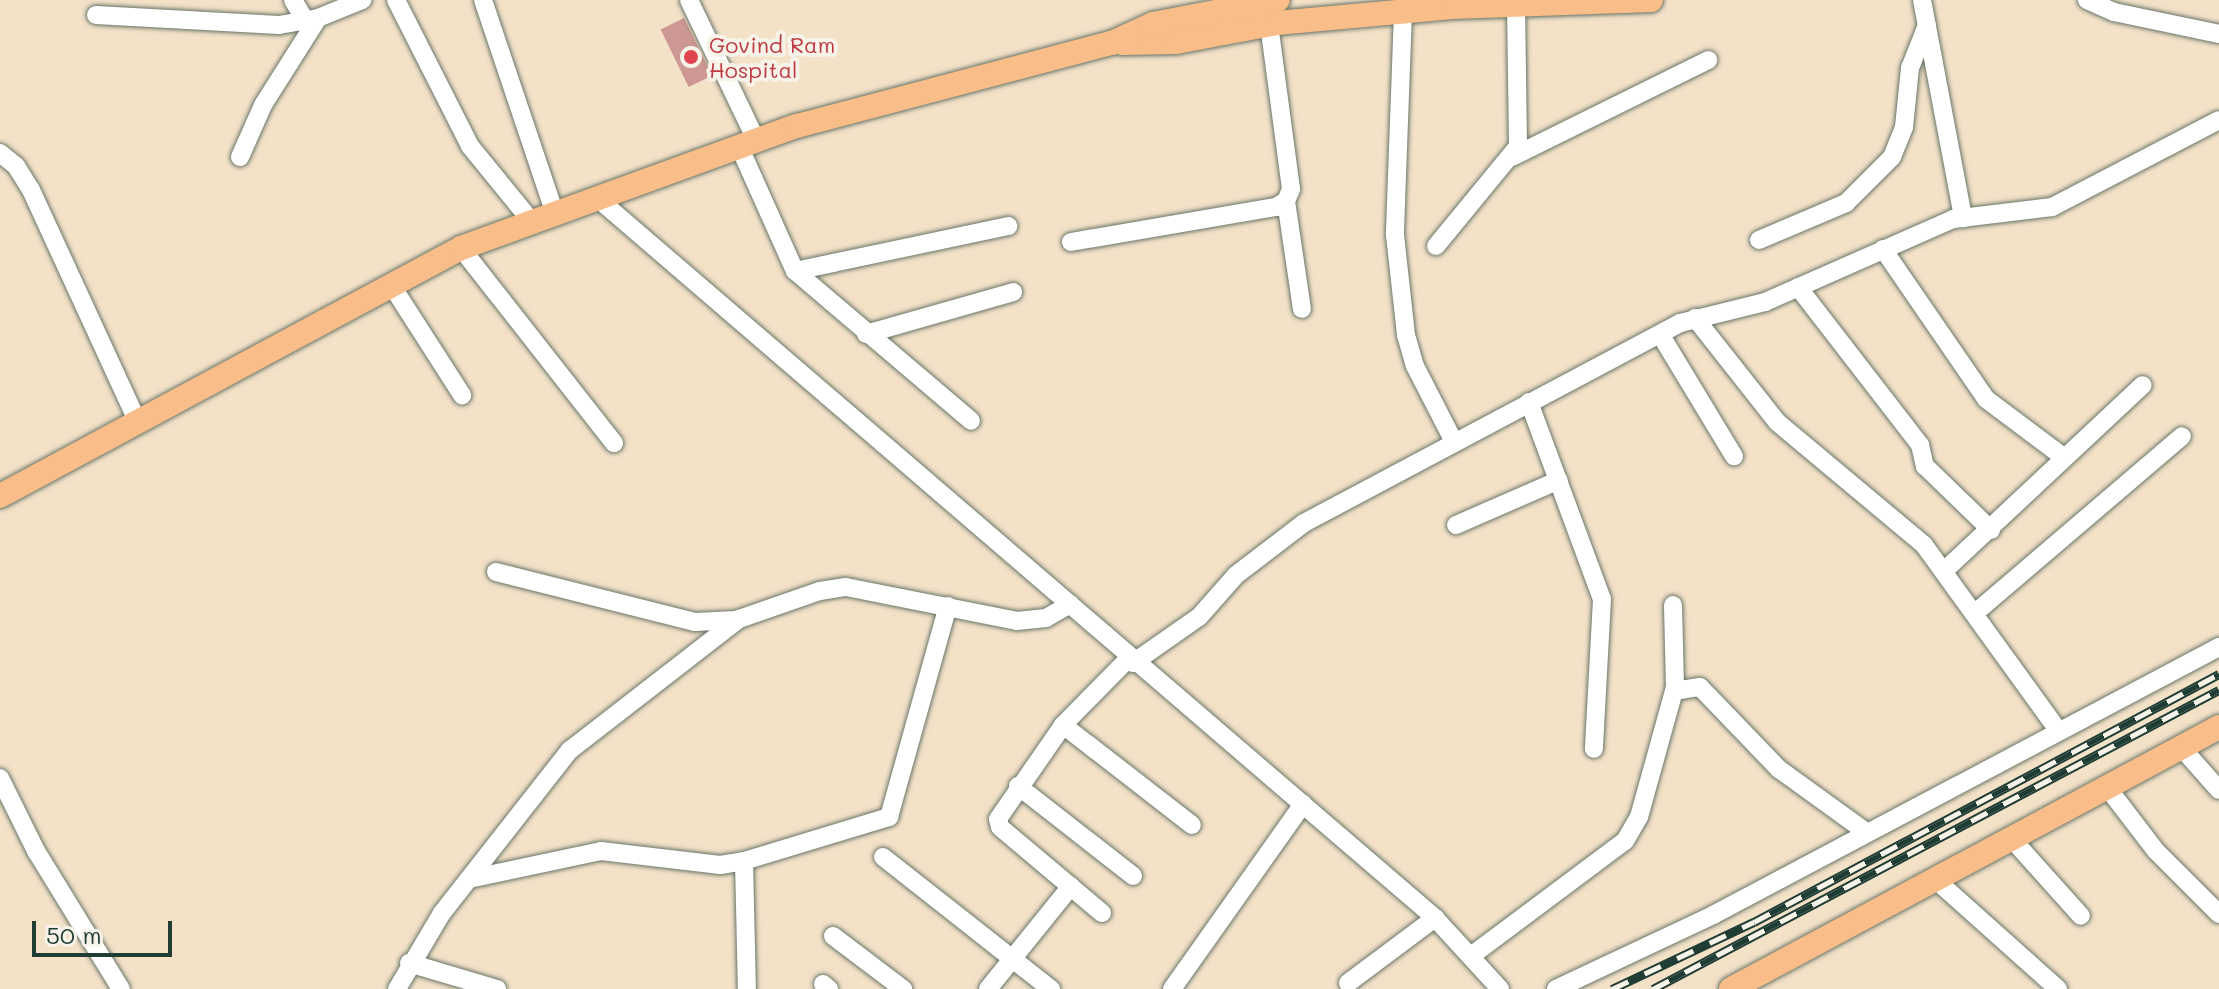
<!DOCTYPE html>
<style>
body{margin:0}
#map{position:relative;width:2219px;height:989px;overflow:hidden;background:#f3e1c8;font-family:Mali,sans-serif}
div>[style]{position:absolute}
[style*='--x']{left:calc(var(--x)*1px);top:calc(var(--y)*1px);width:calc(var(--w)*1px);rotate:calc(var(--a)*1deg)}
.building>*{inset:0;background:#cd9793;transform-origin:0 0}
.roads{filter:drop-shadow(0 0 2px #697668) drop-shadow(0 0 2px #697668)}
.minor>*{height:18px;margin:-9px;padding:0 9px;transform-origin:9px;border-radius:9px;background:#fff}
.major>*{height:24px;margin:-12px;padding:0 12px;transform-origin:12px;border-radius:12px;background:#f8bd89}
.rail>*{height:9px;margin-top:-4.5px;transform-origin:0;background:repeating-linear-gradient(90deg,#f7f3e8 0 18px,#1f3d34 0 36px);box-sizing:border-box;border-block:2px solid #1f3d34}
.dots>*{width:22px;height:22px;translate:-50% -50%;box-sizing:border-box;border:4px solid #f7f3e8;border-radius:50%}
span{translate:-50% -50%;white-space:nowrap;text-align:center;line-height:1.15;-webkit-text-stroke:8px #f7f3e8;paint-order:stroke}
.health-label{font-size:22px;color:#be3a42}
.left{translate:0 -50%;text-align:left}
.scale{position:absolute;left:32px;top:921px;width:140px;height:36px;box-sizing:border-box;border:4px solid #1f3d34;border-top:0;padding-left:10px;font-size:24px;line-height:28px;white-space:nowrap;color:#1f3d34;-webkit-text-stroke:6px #f7f3e8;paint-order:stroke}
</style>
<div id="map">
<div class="building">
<div style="left:684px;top:18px;width:64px;height:26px;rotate:64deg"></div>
</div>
<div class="roads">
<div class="minor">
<div style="--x:293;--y:0;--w:26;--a:59"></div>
<div style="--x:396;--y:0;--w:164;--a:63.1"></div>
<div style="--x:470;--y:146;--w:98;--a:50.8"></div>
<div style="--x:483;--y:0;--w:226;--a:71.4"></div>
<div style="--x:689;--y:0;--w:155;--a:64.4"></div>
<div style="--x:1922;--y:0;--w:222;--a:79.3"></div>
<div style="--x:2087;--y:0;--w:30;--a:24"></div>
<div style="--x:2114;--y:12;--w:107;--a:11.8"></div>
<div style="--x:1403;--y:12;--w:223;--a:92.1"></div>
<div style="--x:1395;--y:235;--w:101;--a:83.7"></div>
<div style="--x:1406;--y:335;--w:32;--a:74"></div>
<div style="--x:1415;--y:366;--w:85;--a:62.8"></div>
<div style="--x:96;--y:15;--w:183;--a:3.1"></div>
<div style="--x:279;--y:25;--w:40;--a:-10"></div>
<div style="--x:318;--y:18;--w:48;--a:-22.2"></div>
<div style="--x:739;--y:146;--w:137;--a:65.9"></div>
<div style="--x:795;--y:271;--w:231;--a:40.4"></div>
<div style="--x:0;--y:153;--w:21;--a:39"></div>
<div style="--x:16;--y:166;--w:28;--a:58"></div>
<div style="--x:31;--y:190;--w:253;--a:65.3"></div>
<div style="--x:240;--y:157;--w:57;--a:-66.1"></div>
<div style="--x:263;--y:105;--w:103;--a:-57.7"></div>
<div style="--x:1512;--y:157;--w:219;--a:-26.3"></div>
<div style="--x:596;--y:197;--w:1106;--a:40.67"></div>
<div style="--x:1435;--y:918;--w:96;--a:47.5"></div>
<div style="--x:1286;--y:201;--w:109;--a:81.6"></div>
<div style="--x:1759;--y:240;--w:95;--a:-23"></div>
<div style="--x:1846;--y:203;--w:65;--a:-45"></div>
<div style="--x:1892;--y:157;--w:32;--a:-68"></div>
<div style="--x:1904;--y:127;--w:59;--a:-84.2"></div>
<div style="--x:1910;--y:68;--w:46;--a:-68.4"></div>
<div style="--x:1071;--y:242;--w:208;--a:-9.7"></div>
<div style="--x:1276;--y:207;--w:12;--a:-31"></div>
<div style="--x:1286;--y:201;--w:13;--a:-67"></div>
<div style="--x:1291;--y:189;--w:165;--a:-97.6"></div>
<div style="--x:1436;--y:246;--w:129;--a:-50.6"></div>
<div style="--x:1518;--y:146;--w:140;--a:-90.8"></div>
<div style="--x:461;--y:248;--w:248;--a:51.9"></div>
<div style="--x:1883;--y:249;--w:182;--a:55.5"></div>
<div style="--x:1986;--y:399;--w:95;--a:36.9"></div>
<div style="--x:795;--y:271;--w:218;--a:-11.9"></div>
<div style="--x:392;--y:286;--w:130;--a:57.3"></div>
<div style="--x:1798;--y:287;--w:200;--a:52.3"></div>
<div style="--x:1920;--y:445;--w:22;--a:77"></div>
<div style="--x:1925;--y:466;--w:92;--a:44.1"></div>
<div style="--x:1695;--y:318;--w:132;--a:51.7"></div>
<div style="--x:1777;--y:422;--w:192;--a:39.9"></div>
<div style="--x:1924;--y:545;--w:228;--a:54.1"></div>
<div style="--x:866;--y:334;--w:153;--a:-15.9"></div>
<div style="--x:1660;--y:334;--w:143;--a:58.8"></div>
<div style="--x:1529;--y:402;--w:210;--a:69.7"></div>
<div style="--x:1602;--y:599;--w:150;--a:93.1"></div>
<div style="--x:1456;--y:525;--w:112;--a:-23.6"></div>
<div style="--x:1944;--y:571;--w:272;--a:-43.1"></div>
<div style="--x:496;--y:572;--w:205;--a:14.1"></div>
<div style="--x:695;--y:622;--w:41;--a:-2.8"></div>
<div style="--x:1975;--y:613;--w:272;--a:-40.5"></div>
<div style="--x:1133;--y:663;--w:80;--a:-34.9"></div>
<div style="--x:1199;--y:617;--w:56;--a:-48.6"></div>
<div style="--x:1236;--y:575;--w:86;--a:-37.4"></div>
<div style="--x:1304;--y:523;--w:426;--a:-28"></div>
<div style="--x:1680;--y:323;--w:88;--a:-13.9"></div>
<div style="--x:1765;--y:302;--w:206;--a:-23.8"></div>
<div style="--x:1953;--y:219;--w:100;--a:-6.9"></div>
<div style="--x:2052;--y:207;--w:188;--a:-27.5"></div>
<div style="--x:1674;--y:691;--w:26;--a:-9"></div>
<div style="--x:1700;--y:687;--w:114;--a:46.1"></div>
<div style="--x:1779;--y:769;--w:107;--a:35.9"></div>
<div style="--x:1063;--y:725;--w:163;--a:37.8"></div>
<div style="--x:2181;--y:747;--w:57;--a:48.5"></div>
<div style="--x:0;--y:778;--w:81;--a:63.7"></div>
<div style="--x:36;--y:851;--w:162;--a:58.4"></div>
<div style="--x:1018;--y:786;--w:146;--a:38"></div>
<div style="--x:2107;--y:787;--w:81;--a:52.6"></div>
<div style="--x:2156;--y:851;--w:89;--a:45"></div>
<div style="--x:2012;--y:839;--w:103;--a:48.1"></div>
<div style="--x:883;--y:857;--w:214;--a:38.2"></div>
<div style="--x:744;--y:861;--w:128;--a:88.7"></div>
<div style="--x:469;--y:879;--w:135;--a:-12"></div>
<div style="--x:601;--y:851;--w:120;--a:6.7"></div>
<div style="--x:720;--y:865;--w:24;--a:-9"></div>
<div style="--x:744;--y:861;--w:152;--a:-16.9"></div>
<div style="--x:889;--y:817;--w:219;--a:-74.4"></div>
<div style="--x:1936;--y:880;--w:164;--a:41.8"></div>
<div style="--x:1102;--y:913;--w:133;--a:-139.9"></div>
<div style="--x:1000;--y:827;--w:8;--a:-104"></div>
<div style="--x:998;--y:819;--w:114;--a:-55.3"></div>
<div style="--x:1063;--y:725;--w:93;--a:-45.4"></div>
<div style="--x:833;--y:936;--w:88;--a:37.1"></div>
<div style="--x:1471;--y:956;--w:192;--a:-36.8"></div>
<div style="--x:1625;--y:841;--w:28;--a:-60"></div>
<div style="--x:1639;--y:817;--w:135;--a:-74.5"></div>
<div style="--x:1675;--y:687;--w:82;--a:-91.4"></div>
<div style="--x:409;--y:963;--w:92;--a:16.5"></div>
<div style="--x:1348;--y:983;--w:109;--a:-36.8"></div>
<div style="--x:823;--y:984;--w:8;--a:40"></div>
<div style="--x:397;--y:989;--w:88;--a:-59.4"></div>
<div style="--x:442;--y:913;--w:207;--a:-51.9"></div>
<div style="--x:570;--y:750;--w:214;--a:-37.8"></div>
<div style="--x:739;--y:619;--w:86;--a:-19.1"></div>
<div style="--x:820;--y:591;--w:26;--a:-9"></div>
<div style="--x:846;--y:587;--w:174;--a:11.2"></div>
<div style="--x:1017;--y:621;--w:29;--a:-6"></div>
<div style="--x:1046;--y:618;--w:28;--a:-30"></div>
<div style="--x:988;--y:989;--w:132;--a:-51.1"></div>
<div style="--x:1172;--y:989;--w:227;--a:-54.7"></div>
<div style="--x:1556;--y:989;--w:174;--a:-25.2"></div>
<div style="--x:1713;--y:915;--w:573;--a:-27.91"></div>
</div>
<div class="major">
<div style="--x:1123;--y:43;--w:53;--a:-1.1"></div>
<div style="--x:1176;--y:42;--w:103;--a:-10.7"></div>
<div style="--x:1277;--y:23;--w:176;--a:-5.2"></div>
<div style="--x:1452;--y:7;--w:199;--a:-2"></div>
<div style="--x:0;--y:496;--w:523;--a:-28.28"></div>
<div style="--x:461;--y:248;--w:357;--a:-20"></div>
<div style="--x:797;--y:126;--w:326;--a:-14.8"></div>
<div style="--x:1112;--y:43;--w:45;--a:-24.9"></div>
<div style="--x:1153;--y:24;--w:127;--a:-10.9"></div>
<div style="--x:1731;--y:989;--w:554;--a:-28.23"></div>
</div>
</div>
<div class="rail">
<div style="--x:1612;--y:989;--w:157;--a:-25.3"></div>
<div style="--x:1754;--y:922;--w:527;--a:-28.07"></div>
<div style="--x:1653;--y:989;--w:640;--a:-27.85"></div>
</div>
<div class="dots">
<div style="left:691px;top:57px;background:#e0444e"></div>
</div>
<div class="health-label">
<span class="left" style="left:709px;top:57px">Govind Ram<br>Hospital</span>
</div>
<div class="scale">50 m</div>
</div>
